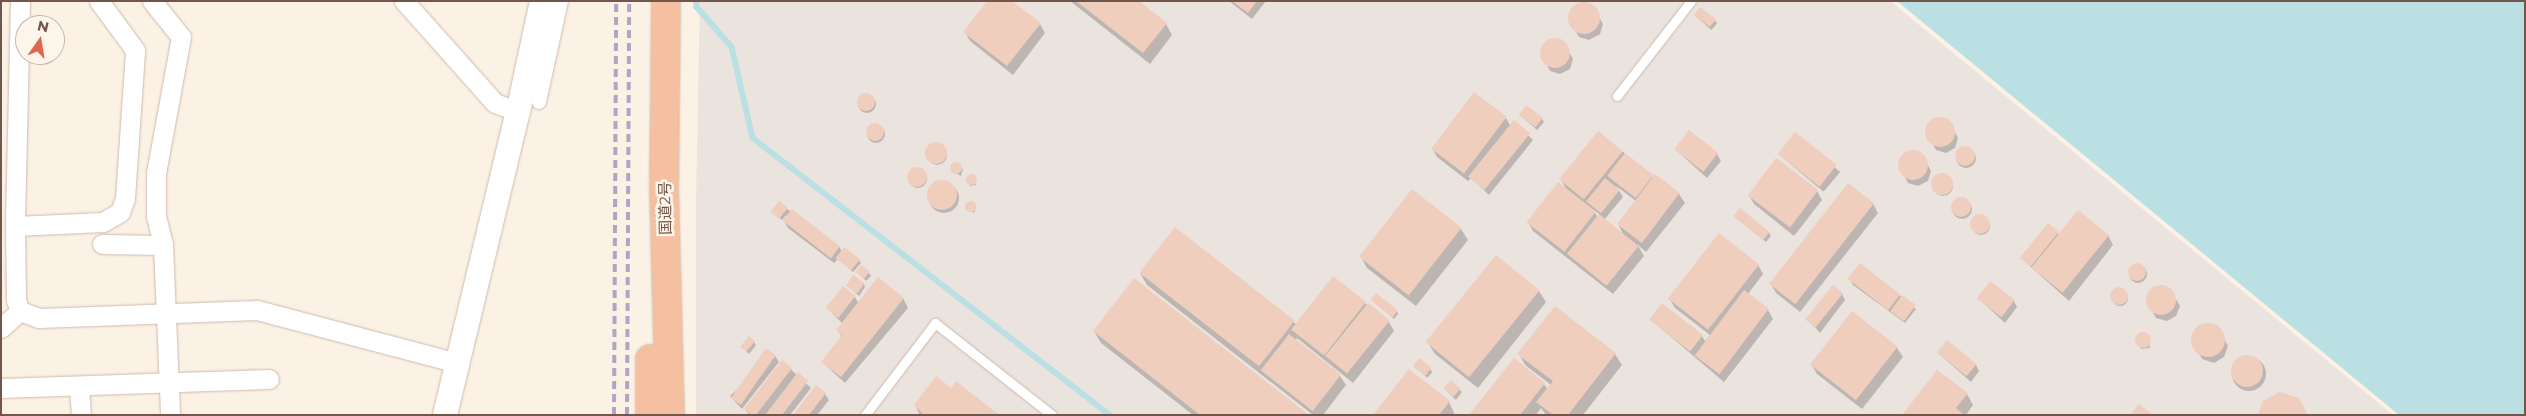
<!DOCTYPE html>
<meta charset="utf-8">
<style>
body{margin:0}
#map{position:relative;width:2526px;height:416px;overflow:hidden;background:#fbf1e4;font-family:Montserrat,"Noto Sans JP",sans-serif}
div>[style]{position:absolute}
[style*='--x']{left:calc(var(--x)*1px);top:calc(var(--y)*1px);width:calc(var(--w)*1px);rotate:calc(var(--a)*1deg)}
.industrial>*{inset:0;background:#ebe3de}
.water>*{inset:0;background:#bae0e3}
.shadow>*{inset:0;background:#0003;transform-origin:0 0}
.round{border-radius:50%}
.stream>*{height:5.5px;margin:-2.75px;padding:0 2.75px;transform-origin:2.75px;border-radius:2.75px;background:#bae0e3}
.building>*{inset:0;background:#efcebd;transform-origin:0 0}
.roads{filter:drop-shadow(0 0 1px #cebaae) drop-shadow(0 0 1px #cebaae)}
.service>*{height:9px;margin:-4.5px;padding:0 4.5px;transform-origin:4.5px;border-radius:4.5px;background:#fff}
.pedestrian>*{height:14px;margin:-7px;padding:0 7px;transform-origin:7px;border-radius:7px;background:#fff}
.minor>*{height:19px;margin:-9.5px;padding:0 9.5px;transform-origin:9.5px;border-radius:9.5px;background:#fff}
.tertiary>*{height:24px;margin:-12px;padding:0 12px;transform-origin:12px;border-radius:12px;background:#fff}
.trunk>*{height:28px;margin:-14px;padding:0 14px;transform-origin:14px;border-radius:14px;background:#f4c09f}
.rail>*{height:4px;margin-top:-2px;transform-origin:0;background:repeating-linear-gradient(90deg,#b3a3c4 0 8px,transparent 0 13px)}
span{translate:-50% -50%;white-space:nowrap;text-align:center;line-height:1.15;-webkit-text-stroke:5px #fef5ea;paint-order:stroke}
.street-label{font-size:15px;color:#72564b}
.frame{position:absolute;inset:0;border:2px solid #72564b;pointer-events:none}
.north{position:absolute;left:15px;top:15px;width:50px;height:50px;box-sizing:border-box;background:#fef5ea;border:1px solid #c6b5aa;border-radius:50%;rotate:13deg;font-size:14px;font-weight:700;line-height:20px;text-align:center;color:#72564b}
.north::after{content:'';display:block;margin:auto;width:18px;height:22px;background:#df664f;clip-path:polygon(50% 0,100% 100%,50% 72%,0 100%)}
</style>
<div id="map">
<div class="industrial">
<div style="clip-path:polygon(700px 1px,1890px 1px,2393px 415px,696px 415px,696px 200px)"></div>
</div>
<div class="water">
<div style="clip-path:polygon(1897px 1px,2525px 1px,2525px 415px,2399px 415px)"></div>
</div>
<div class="shadow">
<div style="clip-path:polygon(1070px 1px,1137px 1px,1166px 24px,1172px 35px,1150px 64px)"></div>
<div style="clip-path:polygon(1229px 1px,1266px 1px,1252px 19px)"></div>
<div style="clip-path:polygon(1582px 3px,1593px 6px,1603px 24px,1600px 34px,1589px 40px,1579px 37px,1569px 19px,1572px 8px)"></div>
<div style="left:1700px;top:8px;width:23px;height:9px;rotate:41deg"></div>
<div style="clip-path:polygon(1040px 24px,1045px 33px,1013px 75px,970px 41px,965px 32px)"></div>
<div style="clip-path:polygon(1554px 40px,1564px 43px,1573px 59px,1570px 69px,1560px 74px,1550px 71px,1542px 54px,1545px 45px)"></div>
<div class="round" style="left:858px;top:95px;width:18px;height:18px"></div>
<div style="clip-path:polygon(1520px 115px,1542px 119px,1544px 122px,1537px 130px)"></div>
<div style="clip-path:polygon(1506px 118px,1511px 127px,1515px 122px,1533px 140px,1489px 195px,1471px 178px,1468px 181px,1437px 157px,1432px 148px)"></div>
<div style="clip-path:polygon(1939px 119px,1949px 122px,1958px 138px,1955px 148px,1946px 153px,1936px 150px,1927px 134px,1930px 124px)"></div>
<div class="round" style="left:867px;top:125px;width:18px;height:18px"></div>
<div style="left:1795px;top:134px;width:59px;height:26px;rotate:40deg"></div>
<div class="round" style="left:927px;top:145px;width:20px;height:20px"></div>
<div class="round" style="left:1956px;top:148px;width:20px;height:20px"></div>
<div style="clip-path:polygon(1675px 149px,1717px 154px,1721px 161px,1707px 178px)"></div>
<div style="clip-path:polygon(evenodd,1622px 151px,1654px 178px,1679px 194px,1685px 203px,1646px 252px,1637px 244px,1644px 256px,1613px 294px,1533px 231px,1528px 222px,1568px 192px,1561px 180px,1622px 151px,1616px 186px,1636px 201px,1618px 224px,1624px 236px,1604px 220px,1623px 197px,1616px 186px,1622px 151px,1593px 209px,1600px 215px,1598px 218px,1593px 209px)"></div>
<div style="clip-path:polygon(1911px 151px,1922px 154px,1931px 171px,1928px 181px,1918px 186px,1908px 183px,1899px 166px,1902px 156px)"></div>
<div style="clip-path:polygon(954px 164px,963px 169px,961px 176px,952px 171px)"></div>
<div class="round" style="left:909px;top:170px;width:18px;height:18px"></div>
<div class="round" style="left:1933px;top:176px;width:20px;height:20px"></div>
<div style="clip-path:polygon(968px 176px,974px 176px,976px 185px,970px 186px)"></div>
<div class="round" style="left:929px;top:183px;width:30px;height:30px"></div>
<div style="clip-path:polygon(1413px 191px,1461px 229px,1468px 240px,1416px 306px,1367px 268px,1361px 257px)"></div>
<div style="clip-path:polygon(1817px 191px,1822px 200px,1794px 236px,1754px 204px,1749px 195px)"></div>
<div class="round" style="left:1952px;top:199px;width:20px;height:20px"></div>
<div style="clip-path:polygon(969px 202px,976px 207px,974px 213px,967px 208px)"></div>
<div style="clip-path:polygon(1873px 204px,1878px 213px,1800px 312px,1776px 293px,1771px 284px)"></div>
<div style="clip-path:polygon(787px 209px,839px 246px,842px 252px,859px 260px,861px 263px,853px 272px,838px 259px,834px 263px,788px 228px,784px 221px,787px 214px,782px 220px,772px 212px)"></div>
<div class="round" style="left:1972px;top:217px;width:18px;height:18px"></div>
<div style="clip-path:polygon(1735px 217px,1769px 233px,1771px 236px,1766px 242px)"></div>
<div style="clip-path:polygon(1175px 228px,1296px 324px,1365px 303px,1389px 322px,1394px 331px,1353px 383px,1297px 338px,1295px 341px,1340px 376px,1346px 385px,1323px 415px,1313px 415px,1147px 285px,1140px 273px)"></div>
<div style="clip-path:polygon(2058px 233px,2059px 235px,2108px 235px,2113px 245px,2069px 301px,2022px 259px)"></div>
<div style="clip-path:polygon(1758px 265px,1763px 274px,1748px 294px,1768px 310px,1773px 319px,1724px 382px,1650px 319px,1702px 336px,1705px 341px,1710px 335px,1675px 308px,1669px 298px)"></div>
<div class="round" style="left:2129px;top:265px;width:18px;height:18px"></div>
<div style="clip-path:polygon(857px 272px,869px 273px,871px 276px,866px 281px)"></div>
<div style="clip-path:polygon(1850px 279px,1899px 295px,1916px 309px,1905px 323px,1853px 285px)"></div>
<div style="clip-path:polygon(864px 284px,865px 287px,859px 296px,847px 285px)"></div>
<div style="clip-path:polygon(2160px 286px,2170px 289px,2180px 306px,2176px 316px,2167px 321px,2156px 318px,2147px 301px,2150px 291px)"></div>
<div class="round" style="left:2112px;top:290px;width:16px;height:16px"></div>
<div style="clip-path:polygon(1539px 291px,1546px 302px,1478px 388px,1435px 354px,1428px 343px)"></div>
<div style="clip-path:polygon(1842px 294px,1845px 300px,1820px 333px,1808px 320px)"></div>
<div style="clip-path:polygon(855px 297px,859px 304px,903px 298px,908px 308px,845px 383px,822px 362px,842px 337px,838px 331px,843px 324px,827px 308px)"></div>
<div style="clip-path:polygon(1978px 298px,2014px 301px,2017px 307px,2005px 323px)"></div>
<div style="clip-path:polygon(1372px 300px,1397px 311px,1398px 314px,1394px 319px)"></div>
<div style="clip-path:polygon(1852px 313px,1897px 348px,1903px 357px,1862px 409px,1817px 374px,1811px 364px)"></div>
<div style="clip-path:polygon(2206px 325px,2218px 328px,2228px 346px,2224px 357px,2214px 363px,2202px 359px,2193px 341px,2196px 330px)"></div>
<div style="clip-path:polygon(1094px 331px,1307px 415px,1193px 415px,1101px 343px)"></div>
<div style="clip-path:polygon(2147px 336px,2150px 348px,2141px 349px,2138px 337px)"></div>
<div style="clip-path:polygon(754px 342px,756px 345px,749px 354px,742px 347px)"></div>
<div style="clip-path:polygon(1938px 353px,1976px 365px,1979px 371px,1971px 382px)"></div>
<div style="clip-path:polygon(1519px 354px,1615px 354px,1622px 365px,1583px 415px,1546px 415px,1541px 408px,1536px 415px,1471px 415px,1544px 384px,1548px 390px,1551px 385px,1525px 365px)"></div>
<div style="clip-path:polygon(775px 356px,779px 362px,742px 409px,730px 396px)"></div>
<div class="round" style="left:2232px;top:357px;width:34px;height:34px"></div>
<div style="left:1419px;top:360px;width:18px;height:8px;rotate:41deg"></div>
<div style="clip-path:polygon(783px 362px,811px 388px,790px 415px,749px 415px,745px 409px)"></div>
<div style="clip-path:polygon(1445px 389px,1460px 390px,1462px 392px,1456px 400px)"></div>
<div style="clip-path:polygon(951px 390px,997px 415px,920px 415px,915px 405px)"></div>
<div style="clip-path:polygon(825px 394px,829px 400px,817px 415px,795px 415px)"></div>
<div style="clip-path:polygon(1967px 394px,1973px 405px,1966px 415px,1903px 415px)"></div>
<div style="clip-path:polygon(1449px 402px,1455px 415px,1375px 415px)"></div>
</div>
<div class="stream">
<div style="--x:697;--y:1;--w:6;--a:90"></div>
<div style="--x:697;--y:7;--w:53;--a:48.8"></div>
<div style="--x:732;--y:47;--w:93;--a:77"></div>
<div style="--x:753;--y:138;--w:452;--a:37.8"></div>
</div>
<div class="building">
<div style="clip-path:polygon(987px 1px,1012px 1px,1041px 23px,1007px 66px,963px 32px)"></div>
<div style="clip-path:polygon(1076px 1px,1139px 1px,1167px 23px,1143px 53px)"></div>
<div style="clip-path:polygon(1232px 1px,1257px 1px,1248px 13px)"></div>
<div class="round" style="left:1568px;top:2px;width:32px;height:32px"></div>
<div style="left:1700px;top:7px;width:20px;height:10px;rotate:37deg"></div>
<div class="round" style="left:1540px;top:38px;width:30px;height:30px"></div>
<div style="left:1474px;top:92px;width:41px;height:71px;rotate:37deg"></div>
<div class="round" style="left:857px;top:93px;width:18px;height:18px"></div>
<div style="left:1526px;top:105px;width:21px;height:12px;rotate:37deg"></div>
<div class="round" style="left:1925px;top:117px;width:30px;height:30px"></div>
<div style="left:1514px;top:120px;width:21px;height:73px;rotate:39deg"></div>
<div class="round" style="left:866px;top:123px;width:18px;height:18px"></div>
<div style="left:1689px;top:130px;width:37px;height:24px;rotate:38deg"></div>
<div style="left:1598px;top:131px;width:32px;height:62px;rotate:39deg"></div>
<div style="left:1795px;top:132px;width:53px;height:28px;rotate:38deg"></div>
<div class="round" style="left:925px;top:142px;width:22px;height:22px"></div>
<div class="round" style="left:1955px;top:146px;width:20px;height:20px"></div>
<div class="round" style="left:1898px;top:150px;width:30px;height:30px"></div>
<div style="left:1625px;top:153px;width:36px;height:29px;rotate:38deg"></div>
<div style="left:1776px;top:158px;width:53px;height:47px;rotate:37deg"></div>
<div class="round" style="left:950px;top:162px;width:12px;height:12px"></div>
<div class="round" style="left:907px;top:167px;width:20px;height:20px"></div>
<div class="round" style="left:1931px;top:173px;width:22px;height:22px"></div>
<div class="round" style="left:965.5px;top:173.5px;width:11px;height:11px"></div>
<div style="left:1655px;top:174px;width:31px;height:63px;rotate:37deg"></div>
<div style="left:1605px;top:178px;width:19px;height:30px;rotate:39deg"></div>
<div class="round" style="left:927px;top:180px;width:30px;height:30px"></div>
<div style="left:1558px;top:182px;width:48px;height:51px;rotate:38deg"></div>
<div style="left:1848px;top:183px;width:33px;height:128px;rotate:38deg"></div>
<div style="left:1412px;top:189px;width:63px;height:86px;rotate:38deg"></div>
<div class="round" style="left:1951px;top:197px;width:20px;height:20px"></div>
<div class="round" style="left:964.5px;top:200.5px;width:11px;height:11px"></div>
<div style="left:779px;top:201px;width:11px;height:14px;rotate:38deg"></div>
<div style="left:1740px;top:208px;width:38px;height:10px;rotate:39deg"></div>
<div style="left:792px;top:209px;width:61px;height:15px;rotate:38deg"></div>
<div style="left:2078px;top:210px;width:40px;height:74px;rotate:39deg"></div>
<div style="left:1599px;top:214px;width:51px;height:51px;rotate:39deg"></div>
<div class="round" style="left:1970px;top:214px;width:20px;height:20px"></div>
<div style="left:2048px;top:223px;width:14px;height:45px;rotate:39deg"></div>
<div style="left:1175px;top:227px;width:152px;height:58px;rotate:38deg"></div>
<div style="left:1719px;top:233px;width:51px;height:83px;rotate:38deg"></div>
<div style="left:844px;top:247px;width:20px;height:14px;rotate:37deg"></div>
<div style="left:1496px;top:255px;width:56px;height:112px;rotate:39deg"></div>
<div class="round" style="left:2128px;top:263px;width:18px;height:18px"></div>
<div style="left:1860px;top:263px;width:51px;height:20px;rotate:38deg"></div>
<div style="left:861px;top:265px;width:11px;height:9px;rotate:38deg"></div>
<div style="left:853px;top:275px;width:14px;height:13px;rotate:34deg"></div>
<div style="left:1333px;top:276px;width:42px;height:68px;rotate:38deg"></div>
<div style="clip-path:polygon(878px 277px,904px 298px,841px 377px,821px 362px,842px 335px,836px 330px)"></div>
<div style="clip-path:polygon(1134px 278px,1309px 415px,1200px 415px,1093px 331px)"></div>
<div style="left:1990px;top:281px;width:31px;height:22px;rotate:37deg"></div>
<div class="round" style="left:2146px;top:285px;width:30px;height:30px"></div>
<div style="left:1833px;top:285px;width:13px;height:44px;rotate:39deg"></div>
<div style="left:843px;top:286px;width:16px;height:28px;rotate:38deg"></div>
<div class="round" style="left:2110px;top:287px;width:18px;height:18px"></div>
<div style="left:1744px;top:290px;width:31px;height:82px;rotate:37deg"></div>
<div style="left:1376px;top:293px;width:28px;height:9px;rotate:38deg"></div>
<div style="left:1902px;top:295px;width:17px;height:20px;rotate:36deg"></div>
<div style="left:1368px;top:303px;width:28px;height:68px;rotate:39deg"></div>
<div style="left:1662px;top:303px;width:52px;height:21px;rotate:38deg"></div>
<div style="clip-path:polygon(1555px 306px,1616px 353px,1568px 415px,1553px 415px,1536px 402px,1553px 381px,1517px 354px)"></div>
<div style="left:1852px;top:311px;width:58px;height:68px;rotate:38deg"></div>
<div class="round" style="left:2191px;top:323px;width:34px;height:34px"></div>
<div class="round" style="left:2135px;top:332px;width:16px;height:16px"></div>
<div style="left:1289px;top:334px;width:66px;height:46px;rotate:38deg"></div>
<div style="left:749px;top:336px;width:8px;height:14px;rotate:40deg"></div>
<div style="left:1947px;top:340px;width:38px;height:16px;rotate:39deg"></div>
<div style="left:766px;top:348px;width:12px;height:61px;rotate:35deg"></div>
<div class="round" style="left:2231px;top:355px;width:32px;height:32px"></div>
<div style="left:1419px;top:358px;width:16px;height:10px;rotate:38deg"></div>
<div style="clip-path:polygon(1514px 358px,1545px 383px,1520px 415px,1469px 415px)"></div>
<div style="clip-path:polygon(782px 360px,792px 368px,756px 415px,751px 415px,744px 409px)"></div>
<div style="clip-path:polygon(1409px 369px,1450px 401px,1439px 415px,1373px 415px)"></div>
<div style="clip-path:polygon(1937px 370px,1968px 393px,1956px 408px,1964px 415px,1902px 415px)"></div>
<div style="clip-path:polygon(798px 372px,808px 381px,782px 415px,765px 415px)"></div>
<div style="clip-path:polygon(936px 376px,951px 388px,956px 381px,999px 415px,924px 415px,914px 405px)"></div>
<div style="left:1451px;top:380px;width:13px;height:11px;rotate:42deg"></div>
<div style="clip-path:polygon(816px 385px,826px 393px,809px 415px,793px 415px)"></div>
<div style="clip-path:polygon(2280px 392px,2299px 398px,2308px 415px,2258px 415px,2263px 401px)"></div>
<div style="clip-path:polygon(2139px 404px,2153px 415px,2130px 415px)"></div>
</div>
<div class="roads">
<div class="service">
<div style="--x:1617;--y:96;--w:120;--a:-52.1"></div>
<div style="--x:865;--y:415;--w:116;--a:-52.7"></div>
<div style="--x:935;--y:323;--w:149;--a:38.2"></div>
</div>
<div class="pedestrian">
<div style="--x:539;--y:102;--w:103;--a:-77.7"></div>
</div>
<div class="minor">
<div style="--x:20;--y:1;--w:225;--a:91.3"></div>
<div style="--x:15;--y:226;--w:74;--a:89.2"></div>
<div style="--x:16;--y:300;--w:12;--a:70"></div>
<div style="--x:20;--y:311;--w:20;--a:20"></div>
<div style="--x:39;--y:318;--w:218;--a:-2.1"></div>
<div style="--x:257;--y:310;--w:208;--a:14.8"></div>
<div style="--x:152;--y:1;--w:46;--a:51.1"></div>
<div style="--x:181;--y:37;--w:138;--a:100.4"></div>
<div style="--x:156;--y:173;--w:43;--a:90"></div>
<div style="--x:156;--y:216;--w:30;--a:76"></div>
<div style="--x:163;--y:245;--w:170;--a:87.6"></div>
<div style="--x:404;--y:1;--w:137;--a:48.3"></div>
<div style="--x:495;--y:103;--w:25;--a:21"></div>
<div style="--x:15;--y:226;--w:88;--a:-2.6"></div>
<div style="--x:103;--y:222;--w:20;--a:-30"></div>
<div style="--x:120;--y:212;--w:15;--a:-70"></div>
<div style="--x:125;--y:198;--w:148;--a:-86.1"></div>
<div style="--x:135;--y:50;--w:61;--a:-126.3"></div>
<div style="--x:102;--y:244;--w:61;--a:0.9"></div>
<div style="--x:1;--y:328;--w:25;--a:-42"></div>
<div style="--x:79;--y:387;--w:28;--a:86"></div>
<div style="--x:1;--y:388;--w:268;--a:-1.9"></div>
</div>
<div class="tertiary">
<div style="--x:445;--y:415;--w:312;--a:-76.5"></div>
<div style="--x:518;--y:112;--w:114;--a:-77.8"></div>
</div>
<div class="trunk">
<div style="--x:666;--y:1;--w:187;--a:90.6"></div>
<div style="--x:664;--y:188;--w:227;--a:88.5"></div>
<div style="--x:650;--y:359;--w:56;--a:90"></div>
</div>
</div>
<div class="rail">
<div style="--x:614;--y:415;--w:414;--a:-89.7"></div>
<div style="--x:627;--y:415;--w:414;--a:-89.7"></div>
</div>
<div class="street-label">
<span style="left:665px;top:208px;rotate:-91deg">国道2号</span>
</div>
<div class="frame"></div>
<div class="north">N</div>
</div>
